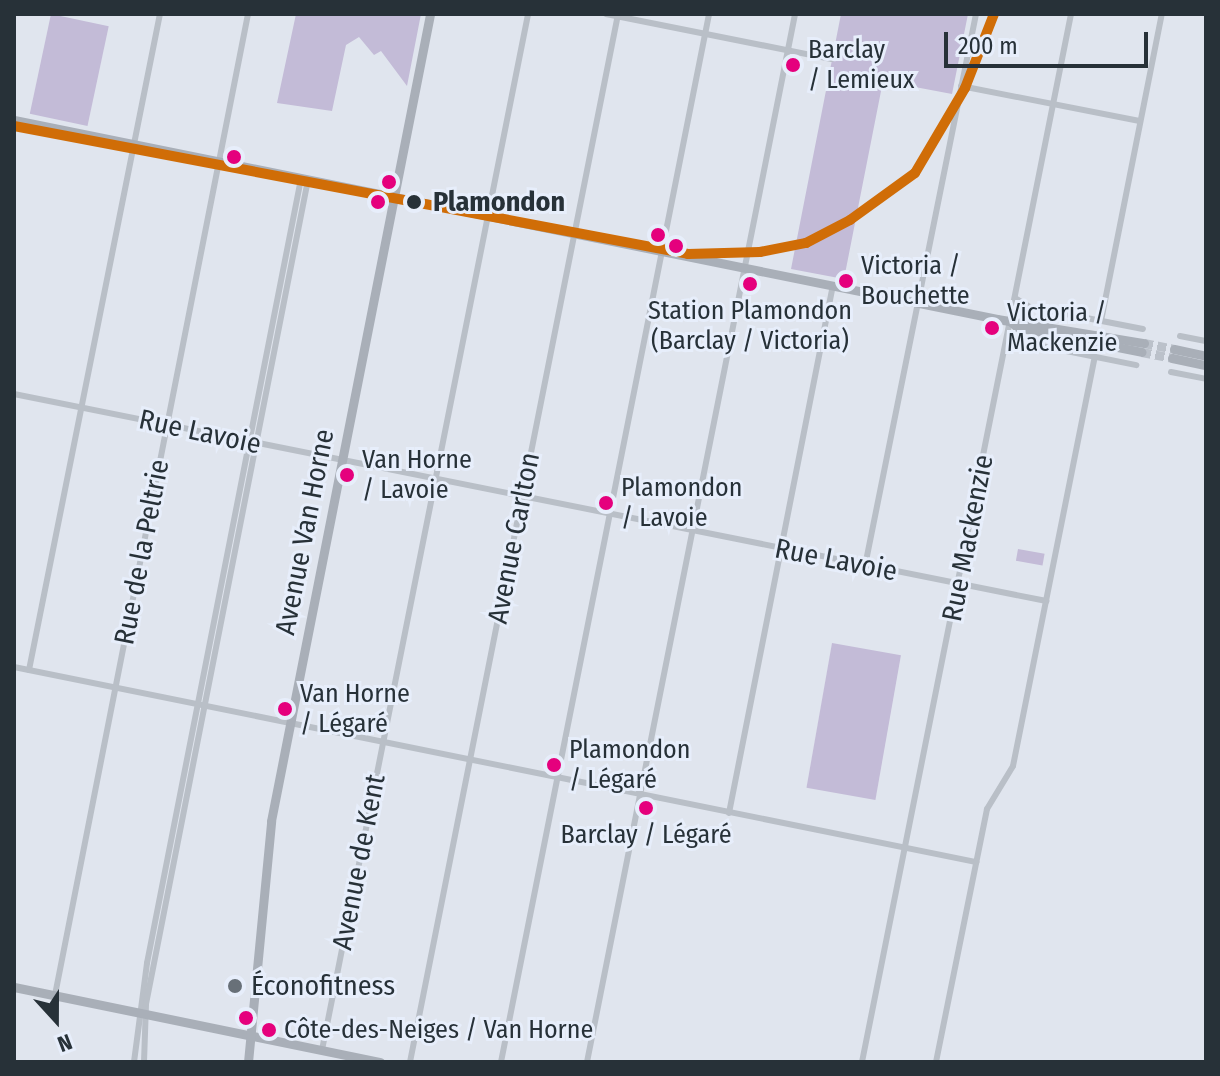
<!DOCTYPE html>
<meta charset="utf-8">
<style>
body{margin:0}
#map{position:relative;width:1220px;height:1076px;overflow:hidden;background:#e0e5ee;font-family:"Fira Sans Condensed",sans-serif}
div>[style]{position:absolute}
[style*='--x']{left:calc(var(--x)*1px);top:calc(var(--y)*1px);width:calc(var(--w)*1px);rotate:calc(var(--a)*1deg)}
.green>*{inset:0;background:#c3bbd7;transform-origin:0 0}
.secondary-tunnel>*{height:9px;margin-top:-4.5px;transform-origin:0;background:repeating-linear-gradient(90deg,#bbc1ca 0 9px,transparent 0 13.5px)}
.street>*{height:6px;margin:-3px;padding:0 3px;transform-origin:3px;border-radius:3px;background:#b9bfc7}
.secondary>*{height:9px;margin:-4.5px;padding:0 4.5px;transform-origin:4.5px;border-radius:4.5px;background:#a9afb8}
.metro-1>*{height:10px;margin:-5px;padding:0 5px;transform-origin:5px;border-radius:5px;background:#d06d07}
.dots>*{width:22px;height:22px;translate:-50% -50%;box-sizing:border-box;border:4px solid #e7eefb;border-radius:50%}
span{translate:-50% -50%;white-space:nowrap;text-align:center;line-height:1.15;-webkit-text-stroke:6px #e7eefb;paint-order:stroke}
.bus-label{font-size:26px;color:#273138}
.left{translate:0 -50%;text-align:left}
.stop-label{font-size:28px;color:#273138;font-weight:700}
.street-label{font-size:28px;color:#273138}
.poi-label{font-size:28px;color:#273138}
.frame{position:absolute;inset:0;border:16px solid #273138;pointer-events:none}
.north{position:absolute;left:16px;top:980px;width:80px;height:80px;-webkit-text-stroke:6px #e7eefb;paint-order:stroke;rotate:159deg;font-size:22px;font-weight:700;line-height:32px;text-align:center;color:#273138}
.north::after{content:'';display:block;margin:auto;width:28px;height:36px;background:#273138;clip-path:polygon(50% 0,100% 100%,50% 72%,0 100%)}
.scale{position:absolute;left:944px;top:32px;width:204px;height:36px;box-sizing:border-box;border:4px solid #273138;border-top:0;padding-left:10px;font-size:24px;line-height:28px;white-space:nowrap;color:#273138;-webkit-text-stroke:6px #e7eefb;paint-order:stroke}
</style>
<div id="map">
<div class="green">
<div style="left:51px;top:14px;width:59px;height:102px;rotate:12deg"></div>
<div style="clip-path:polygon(296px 14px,421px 14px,407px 86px,381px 51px,374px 55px,359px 37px,346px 45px,332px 111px,277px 103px)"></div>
<div style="clip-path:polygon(841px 14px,968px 14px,952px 94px,883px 81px,844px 279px,791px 269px)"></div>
<div style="left:1018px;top:549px;width:27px;height:12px;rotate:10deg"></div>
<div style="left:832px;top:643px;width:70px;height:147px;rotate:10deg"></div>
</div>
<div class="secondary-tunnel">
<div style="--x:1144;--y:343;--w:31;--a:11"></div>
<div style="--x:1142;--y:352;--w:31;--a:11"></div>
</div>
<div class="street">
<div style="--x:606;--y:14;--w:230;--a:11.3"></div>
<div style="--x:961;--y:86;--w:182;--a:11.1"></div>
<div style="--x:1015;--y:298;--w:17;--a:31"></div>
<div style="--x:1030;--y:307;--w:115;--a:11"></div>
<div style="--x:1101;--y:321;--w:313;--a:-78.8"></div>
<div style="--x:1180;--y:336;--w:26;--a:11"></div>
<div style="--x:1007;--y:339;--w:132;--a:11.4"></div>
<div style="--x:1171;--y:372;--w:36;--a:11"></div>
<div style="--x:14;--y:394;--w:1053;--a:11.34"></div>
<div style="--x:865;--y:566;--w:563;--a:-78.63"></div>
<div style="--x:14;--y:667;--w:982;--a:11.46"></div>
<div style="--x:29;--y:670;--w:669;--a:-78.71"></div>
<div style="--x:729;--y:813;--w:538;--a:-78.86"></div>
<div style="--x:55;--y:995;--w:1000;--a:-78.87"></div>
<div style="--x:322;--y:1050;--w:1056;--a:-78.75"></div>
<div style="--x:134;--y:1062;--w:100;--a:-82.5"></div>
<div style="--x:147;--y:963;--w:799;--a:-78.89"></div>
<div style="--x:144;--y:1062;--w:58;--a:-88"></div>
<div style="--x:146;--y:1004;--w:840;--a:-78.88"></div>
<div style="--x:410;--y:1062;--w:1068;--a:-78.77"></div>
<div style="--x:501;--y:1062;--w:1068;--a:-78.77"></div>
<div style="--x:587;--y:1062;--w:1068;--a:-78.77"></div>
<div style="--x:862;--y:1062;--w:1069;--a:-78.72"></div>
<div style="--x:936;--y:1062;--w:258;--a:-78.6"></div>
<div style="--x:987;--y:809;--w:50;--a:-58.8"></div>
<div style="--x:1013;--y:766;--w:417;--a:-78.7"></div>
</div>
<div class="secondary">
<div style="--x:14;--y:120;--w:1003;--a:11.44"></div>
<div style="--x:997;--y:319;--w:149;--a:9.3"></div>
<div style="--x:1010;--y:321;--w:9;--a:41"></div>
<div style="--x:1017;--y:327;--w:127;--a:11.3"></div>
<div style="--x:1174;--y:349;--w:33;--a:12"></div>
<div style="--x:1172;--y:358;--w:35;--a:12"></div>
<div style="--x:14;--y:987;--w:374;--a:11.6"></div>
<div style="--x:248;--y:1062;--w:242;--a:-84.5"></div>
<div style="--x:271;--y:821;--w:823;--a:-78.85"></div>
</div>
<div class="metro-1">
<div style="--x:14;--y:126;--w:686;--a:10.75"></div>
<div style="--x:688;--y:254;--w:72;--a:-1.6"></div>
<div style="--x:760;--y:252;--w:47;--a:-11.1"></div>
<div style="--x:806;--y:243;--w:50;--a:-27.6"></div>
<div style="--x:850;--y:220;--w:80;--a:-35.9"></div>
<div style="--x:915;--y:173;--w:99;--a:-59.5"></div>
<div style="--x:965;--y:88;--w:79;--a:-68.6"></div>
</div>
<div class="dots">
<div style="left:793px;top:65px;background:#e5007d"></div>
<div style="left:234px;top:157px;background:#e5007d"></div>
<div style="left:389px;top:182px;background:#e5007d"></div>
<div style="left:378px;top:202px;background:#e5007d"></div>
<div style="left:414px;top:202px;background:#273138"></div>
<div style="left:658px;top:235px;background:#e5007d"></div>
<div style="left:676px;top:246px;background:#e5007d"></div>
<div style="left:846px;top:281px;background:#e5007d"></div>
<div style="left:750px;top:284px;background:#e5007d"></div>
<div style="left:992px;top:328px;background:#e5007d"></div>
<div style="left:347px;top:475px;background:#e5007d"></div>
<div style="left:606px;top:503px;background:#e5007d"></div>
<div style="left:285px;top:709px;background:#e5007d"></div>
<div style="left:554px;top:765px;background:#e5007d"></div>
<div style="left:646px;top:808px;background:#e5007d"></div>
<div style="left:235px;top:986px;background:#687078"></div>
<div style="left:246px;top:1018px;background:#e5007d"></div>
<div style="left:269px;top:1030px;background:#e5007d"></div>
</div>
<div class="bus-label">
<span class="left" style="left:808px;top:65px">Barclay<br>/ Lemieux</span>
<span class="left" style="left:861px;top:281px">Victoria /<br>Bouchette</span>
<span style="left:750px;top:326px">Station Plamondon<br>(Barclay / Victoria)</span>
<span class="left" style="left:1007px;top:328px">Victoria /<br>Mackenzie</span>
<span class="left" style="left:362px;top:475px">Van Horne<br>/ Lavoie</span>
<span class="left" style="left:621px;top:503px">Plamondon<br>/ Lavoie</span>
<span class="left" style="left:300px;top:709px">Van Horne<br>/ Légaré</span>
<span class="left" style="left:569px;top:765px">Plamondon<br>/ Légaré</span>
<span style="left:646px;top:835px">Barclay / Légaré</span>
<span class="left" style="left:284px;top:1030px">Côte-des-Neiges / Van Horne</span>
</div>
<div class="stop-label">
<span class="left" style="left:433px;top:202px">Plamondon</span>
</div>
<div class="street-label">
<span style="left:200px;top:432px;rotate:12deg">Rue Lavoie</span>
<span style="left:305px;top:532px;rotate:-79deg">Avenue Van Horne</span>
<span style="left:514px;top:538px;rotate:-79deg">Avenue Carlton</span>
<span style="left:968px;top:538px;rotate:-79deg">Rue Mackenzie</span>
<span style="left:142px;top:552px;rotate:-79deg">Rue de la Peltrie</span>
<span style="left:836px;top:560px;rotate:11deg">Rue Lavoie</span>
<span style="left:359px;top:862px;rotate:-79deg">Avenue de Kent</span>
</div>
<div class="poi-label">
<span class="left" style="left:251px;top:986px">Éconofitness</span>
</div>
<div class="frame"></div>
<div class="north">N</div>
<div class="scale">200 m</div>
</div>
